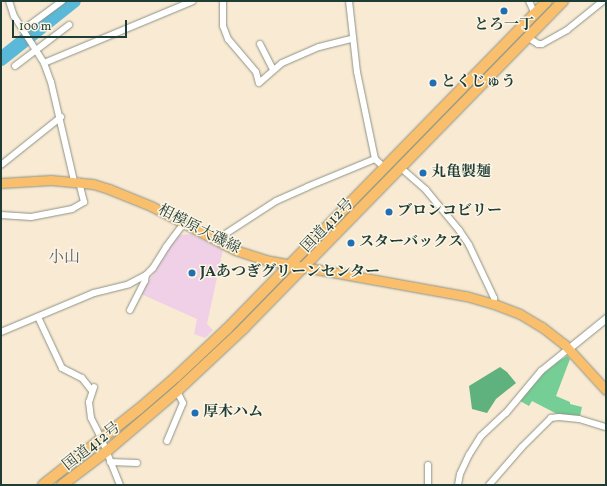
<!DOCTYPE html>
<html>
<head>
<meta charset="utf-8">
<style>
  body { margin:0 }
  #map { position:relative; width:607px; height:486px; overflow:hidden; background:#f9ead4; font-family:Vollkorn,"Noto Serif JP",serif }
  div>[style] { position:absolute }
  .built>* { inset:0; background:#efd0e6 }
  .green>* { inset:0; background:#74ce95 }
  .forest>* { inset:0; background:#5fb17e }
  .river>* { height:14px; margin:-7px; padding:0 7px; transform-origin:7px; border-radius:7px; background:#5ab9d8 }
  .roads { filter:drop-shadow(0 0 1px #8c9484) drop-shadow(0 0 1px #8c9484) }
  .minor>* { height:6px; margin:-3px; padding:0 3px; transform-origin:3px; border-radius:3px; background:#fff }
  .tertiary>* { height:7px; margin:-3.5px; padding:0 3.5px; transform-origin:3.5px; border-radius:3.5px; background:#fff }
  .primary>* { height:9px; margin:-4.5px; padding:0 4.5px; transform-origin:4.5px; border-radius:4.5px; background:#f9bf6c }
  .trunk>* { height:10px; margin:-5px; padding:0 5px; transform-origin:5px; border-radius:5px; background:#f9bf6c }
  .dots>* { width:11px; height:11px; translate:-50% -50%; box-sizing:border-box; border:2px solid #fcf5e5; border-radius:50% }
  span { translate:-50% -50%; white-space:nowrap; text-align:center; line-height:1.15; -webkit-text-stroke:3px #fcf5e5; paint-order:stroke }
  .poi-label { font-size:15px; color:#1f3d34; font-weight:700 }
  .left { translate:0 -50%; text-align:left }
  .street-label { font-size:15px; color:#1f3d34 }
  .neighbourhood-label { font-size:16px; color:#616470 }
  .frame { position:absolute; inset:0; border:2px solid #1f3d34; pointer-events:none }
  .scale { position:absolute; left:12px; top:20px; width:115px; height:18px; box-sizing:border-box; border:2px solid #1f3d34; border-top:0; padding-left:5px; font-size:12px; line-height:14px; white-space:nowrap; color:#1f3d34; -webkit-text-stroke:3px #fcf5e5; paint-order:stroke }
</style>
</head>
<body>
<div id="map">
  <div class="built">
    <div style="clip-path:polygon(191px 234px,223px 250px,207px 324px,213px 330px,205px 338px,194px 334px,197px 319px,141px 294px,175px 239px,180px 235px)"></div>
  </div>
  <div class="green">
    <div style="clip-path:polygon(567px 356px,570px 359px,556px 396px,570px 402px,570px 404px,582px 407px,580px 416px,559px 415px,532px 401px,529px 406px,520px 401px,544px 373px,559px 361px)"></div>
  </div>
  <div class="forest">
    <div style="clip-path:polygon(500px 367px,507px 372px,516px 383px,496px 399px,487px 413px,472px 409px,469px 386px)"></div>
  </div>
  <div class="river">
    <div style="left:1px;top:59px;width:93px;rotate:-38.5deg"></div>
  </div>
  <div class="roads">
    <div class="minor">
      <div style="left:9px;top:1px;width:16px;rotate:72deg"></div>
      <div style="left:14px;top:16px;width:56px;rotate:57.4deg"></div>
      <div style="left:44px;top:63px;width:20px;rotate:70deg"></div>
      <div style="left:51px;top:82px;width:102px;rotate:76.9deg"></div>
      <div style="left:223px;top:1px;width:25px;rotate:90deg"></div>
      <div style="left:223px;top:26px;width:14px;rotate:69deg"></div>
      <div style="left:228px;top:39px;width:43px;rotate:49.7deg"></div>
      <div style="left:256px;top:72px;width:11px;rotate:75deg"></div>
      <div style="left:259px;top:83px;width:30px;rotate:-41deg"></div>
      <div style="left:282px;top:63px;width:40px;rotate:-23.4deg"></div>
      <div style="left:319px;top:47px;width:34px;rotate:-14deg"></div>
      <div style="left:349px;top:1px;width:71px;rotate:83.6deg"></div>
      <div style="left:357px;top:72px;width:89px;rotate:78.3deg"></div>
      <div style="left:529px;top:1px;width:14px;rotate:65deg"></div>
      <div style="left:23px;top:30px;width:49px;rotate:-36.6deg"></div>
      <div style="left:527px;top:37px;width:13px;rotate:32deg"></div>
      <div style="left:538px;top:44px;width:4px"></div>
      <div style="left:542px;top:44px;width:29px;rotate:-29deg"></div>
      <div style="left:567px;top:30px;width:46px;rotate:-38.9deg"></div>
      <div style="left:260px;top:44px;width:28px;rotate:63deg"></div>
      <div style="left:44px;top:63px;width:161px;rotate:-22.6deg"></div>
      <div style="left:15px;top:66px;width:68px;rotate:-37.2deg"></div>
      <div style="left:1px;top:165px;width:77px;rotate:-38.7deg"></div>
      <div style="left:401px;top:168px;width:33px;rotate:41deg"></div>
      <div style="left:426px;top:190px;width:52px;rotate:50.5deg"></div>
      <div style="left:459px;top:230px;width:18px;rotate:56deg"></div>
      <div style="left:469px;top:245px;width:59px;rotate:64.7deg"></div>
      <div style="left:494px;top:298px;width:6px;rotate:90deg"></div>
      <div style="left:1px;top:215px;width:30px;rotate:4deg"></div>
      <div style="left:31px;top:217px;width:42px;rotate:-11deg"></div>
      <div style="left:72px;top:209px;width:14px;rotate:-30deg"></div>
      <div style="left:84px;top:202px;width:21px;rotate:-104deg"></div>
      <div style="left:216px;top:240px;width:72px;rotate:-33deg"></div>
      <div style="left:276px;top:201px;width:34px;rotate:-24deg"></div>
      <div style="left:307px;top:187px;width:74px;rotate:-22.4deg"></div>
      <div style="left:375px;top:159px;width:13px;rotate:42deg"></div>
      <div style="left:130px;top:310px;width:33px;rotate:-63deg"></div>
      <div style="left:145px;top:281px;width:6px;rotate:-81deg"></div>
      <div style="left:146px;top:275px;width:10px;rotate:-45deg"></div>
      <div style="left:153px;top:268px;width:25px;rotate:-58deg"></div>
      <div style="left:166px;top:247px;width:30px;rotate:-53deg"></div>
      <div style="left:38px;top:317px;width:56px;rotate:64.8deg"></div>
      <div style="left:62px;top:368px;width:22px;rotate:27deg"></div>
      <div style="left:82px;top:378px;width:16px;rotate:52deg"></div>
      <div style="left:1px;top:332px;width:101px;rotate:-22.8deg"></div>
      <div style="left:94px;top:293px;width:36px;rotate:-14deg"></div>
      <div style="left:129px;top:284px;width:19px;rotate:-28deg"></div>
      <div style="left:94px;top:387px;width:16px;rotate:108deg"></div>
      <div style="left:89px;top:402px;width:16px;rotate:83deg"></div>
      <div style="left:91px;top:418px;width:25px;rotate:63deg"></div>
      <div style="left:102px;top:440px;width:48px;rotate:68.2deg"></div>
      <div style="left:167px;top:441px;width:41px;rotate:-67.2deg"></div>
      <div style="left:183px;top:403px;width:13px;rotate:-117deg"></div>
      <div style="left:110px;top:462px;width:27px;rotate:2deg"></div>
      <div style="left:428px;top:465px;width:20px;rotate:90deg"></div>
      <div style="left:458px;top:485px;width:11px;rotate:-80deg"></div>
      <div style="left:460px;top:474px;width:21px;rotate:-65deg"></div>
      <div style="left:469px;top:455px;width:22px;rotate:-58deg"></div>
      <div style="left:481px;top:436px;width:34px;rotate:-43deg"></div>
      <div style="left:506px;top:413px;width:55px;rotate:-50.2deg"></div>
      <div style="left:541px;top:371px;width:36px;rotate:-39deg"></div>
      <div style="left:489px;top:485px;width:50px;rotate:-49deg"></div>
      <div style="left:522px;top:447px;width:41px;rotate:-45deg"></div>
      <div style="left:551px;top:418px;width:8px;rotate:-7deg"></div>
      <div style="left:559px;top:417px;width:20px;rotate:6deg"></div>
      <div style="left:579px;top:419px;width:28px;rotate:17deg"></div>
    </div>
    <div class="tertiary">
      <div style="left:569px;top:348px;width:48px;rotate:-39deg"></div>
    </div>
    <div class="primary">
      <div style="left:1px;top:183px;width:50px;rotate:-3.4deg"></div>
      <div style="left:51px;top:180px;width:42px;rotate:5.4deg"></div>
      <div style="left:93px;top:184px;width:17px;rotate:17deg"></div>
      <div style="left:109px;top:189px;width:45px;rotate:22deg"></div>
      <div style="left:151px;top:206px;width:95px;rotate:27.6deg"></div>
      <div style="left:235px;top:250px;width:32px;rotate:18deg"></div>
      <div style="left:265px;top:260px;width:204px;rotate:10.2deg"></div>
      <div style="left:466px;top:296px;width:29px;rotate:16deg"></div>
      <div style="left:494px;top:304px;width:28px;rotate:21deg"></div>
      <div style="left:520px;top:314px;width:26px;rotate:31deg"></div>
      <div style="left:542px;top:327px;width:28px;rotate:38deg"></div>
      <div style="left:564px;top:344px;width:62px;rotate:47.6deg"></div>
    </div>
    <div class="trunk">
      <div style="left:43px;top:485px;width:122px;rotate:-38.4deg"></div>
      <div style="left:139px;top:409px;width:49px;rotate:-40.9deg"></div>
      <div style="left:176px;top:377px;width:70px;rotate:-43.3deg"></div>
      <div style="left:227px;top:329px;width:458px;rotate:-45.7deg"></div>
      <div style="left:62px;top:485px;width:56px;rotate:-37.1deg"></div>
      <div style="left:107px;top:451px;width:92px;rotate:-40.6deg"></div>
      <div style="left:177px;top:391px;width:92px;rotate:-43.2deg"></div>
      <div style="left:244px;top:328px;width:457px;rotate:-45.7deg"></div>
    </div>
  </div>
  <div class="dots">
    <div style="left:504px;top:11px;background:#1f6fb2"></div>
    <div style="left:433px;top:83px;background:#1f6fb2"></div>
    <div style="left:423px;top:173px;background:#1f6fb2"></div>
    <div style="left:389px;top:212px;background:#1f6fb2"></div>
    <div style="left:351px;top:243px;background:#1f6fb2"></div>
    <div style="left:192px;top:273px;background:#1f6fb2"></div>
    <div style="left:195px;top:413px;background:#1f6fb2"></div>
  </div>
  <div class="poi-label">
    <span style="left:504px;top:26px">とろ一丁</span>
    <span class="left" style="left:441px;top:83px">とくじゅう</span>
    <span class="left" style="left:431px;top:173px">丸亀製麺</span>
    <span class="left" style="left:397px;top:212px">ブロンコビリー</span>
    <span class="left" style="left:359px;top:243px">スターバックス</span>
    <span class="left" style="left:200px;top:273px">JAあつぎグリーンセンター</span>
    <span class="left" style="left:203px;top:413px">厚木ハム</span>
  </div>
  <div class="street-label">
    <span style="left:328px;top:226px;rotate:-46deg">国道412号</span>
    <span style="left:199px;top:230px;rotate:27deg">相模原大磯線</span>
    <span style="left:92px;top:447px;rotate:-38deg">国道412号</span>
  </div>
  <div class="neighbourhood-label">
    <span style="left:64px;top:258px">小山</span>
  </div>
  <div class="frame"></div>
  <div class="scale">100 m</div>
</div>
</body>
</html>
